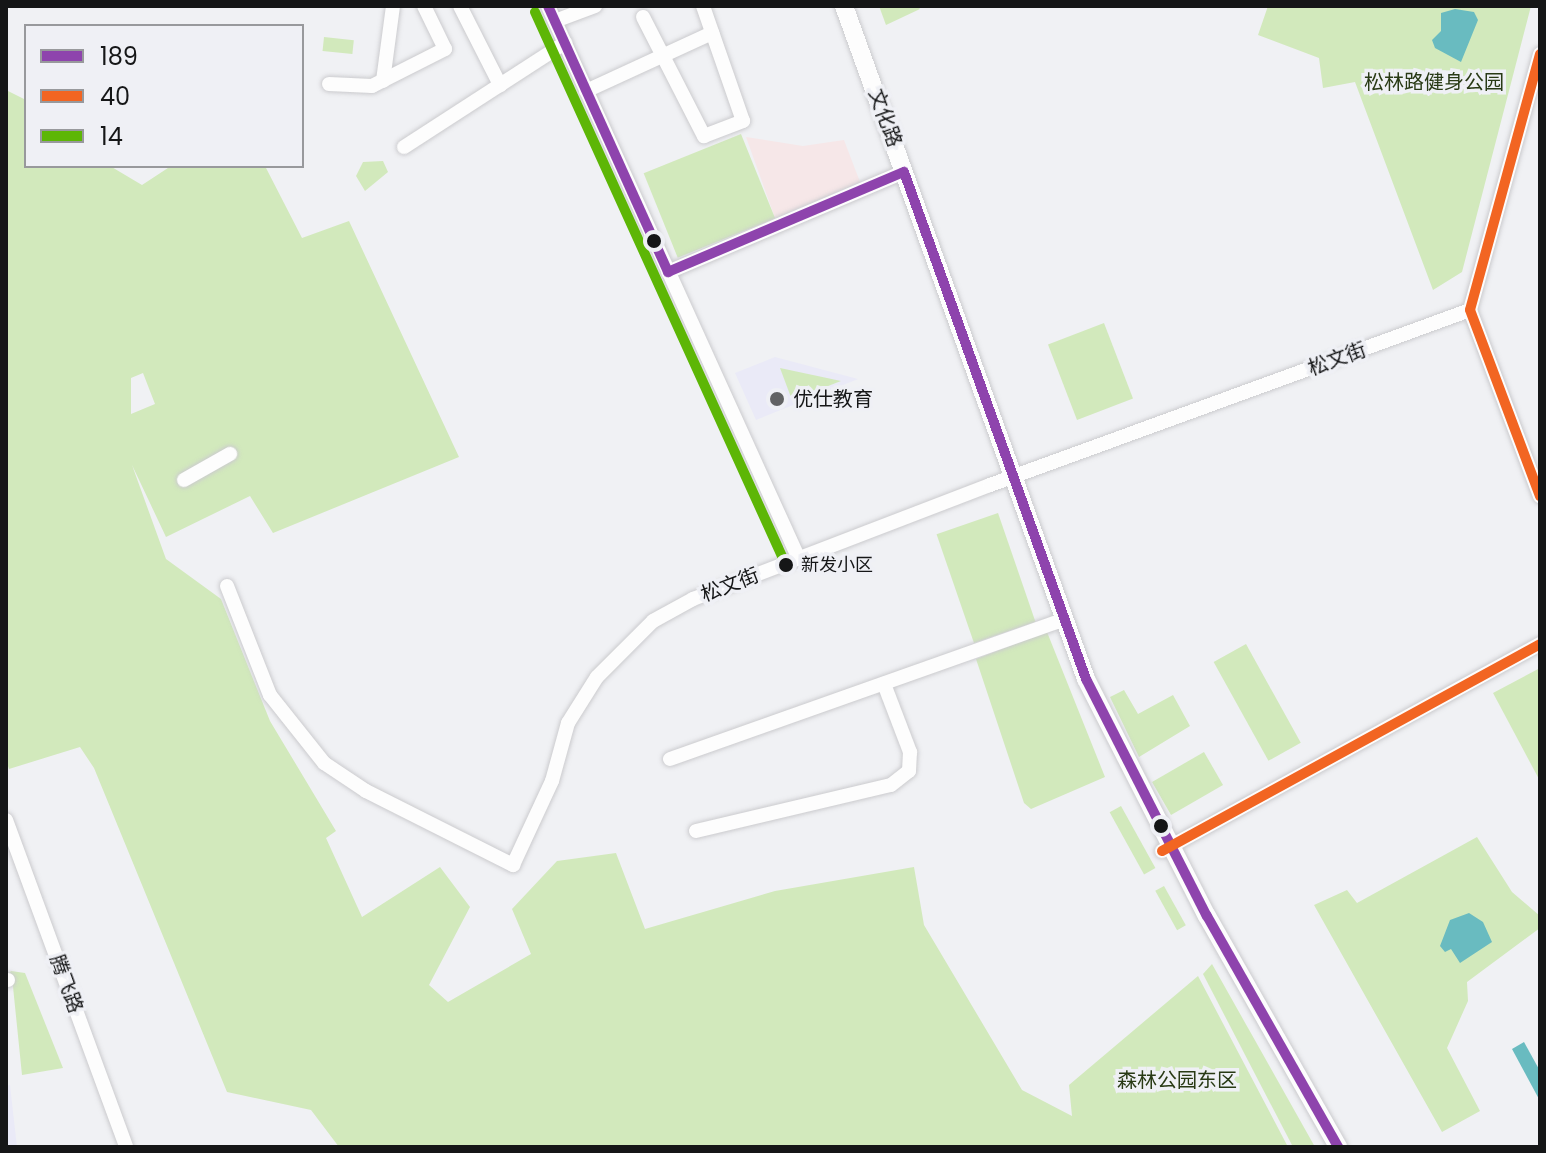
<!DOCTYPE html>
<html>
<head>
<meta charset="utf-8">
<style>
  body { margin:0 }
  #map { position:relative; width:1546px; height:1153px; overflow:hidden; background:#f0f1f4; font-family:Poppins,"Noto Sans SC",sans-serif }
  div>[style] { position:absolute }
  .commercial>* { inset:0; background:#f6e7e8 }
  .education>* { inset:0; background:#eaeaf7 }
  .green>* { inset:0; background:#d2e9bc; transform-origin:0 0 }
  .water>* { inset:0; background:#69bbc0 }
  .roads { filter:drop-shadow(0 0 2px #cbcbce) drop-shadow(0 0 2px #cbcbce) }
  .minor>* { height:14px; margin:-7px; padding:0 7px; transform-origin:7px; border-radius:7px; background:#fdfdfd }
  .major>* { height:18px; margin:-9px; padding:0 9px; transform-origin:9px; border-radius:9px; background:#fdfdfd }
  .bus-1>* { height:10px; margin:-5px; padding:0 5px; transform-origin:5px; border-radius:5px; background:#8e44ad }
  .bus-2>* { height:10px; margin:-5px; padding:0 5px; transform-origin:5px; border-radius:5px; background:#f26522 }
  .bus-3>* { height:10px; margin:-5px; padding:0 5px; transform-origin:5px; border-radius:5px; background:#5db606 }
  .dots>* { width:22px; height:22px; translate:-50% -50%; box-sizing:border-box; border:4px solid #eff0f5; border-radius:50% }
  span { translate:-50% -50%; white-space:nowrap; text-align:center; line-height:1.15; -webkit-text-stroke:7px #eff0f5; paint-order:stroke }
  .bus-label { font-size:18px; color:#151617 }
  .left { translate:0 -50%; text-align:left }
  .park-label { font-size:20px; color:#293a15 }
  .street-label { font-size:20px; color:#151617 }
  .poi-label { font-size:20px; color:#151617 }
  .frame { position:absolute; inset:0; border:8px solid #151617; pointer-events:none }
  .legend { position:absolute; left:24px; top:24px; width:280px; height:144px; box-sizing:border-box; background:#eff0f5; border:2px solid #98999c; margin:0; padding:10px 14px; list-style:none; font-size:24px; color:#151617 }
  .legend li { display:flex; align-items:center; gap:16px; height:40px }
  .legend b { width:40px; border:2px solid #98999c }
</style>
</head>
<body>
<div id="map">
  <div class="commercial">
    <div style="clip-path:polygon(746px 137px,803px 146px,844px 140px,860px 182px,775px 218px)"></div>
  </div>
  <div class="education">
    <div style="clip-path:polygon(775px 357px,858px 379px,756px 420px,735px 373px)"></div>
    <div style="clip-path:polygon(10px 1085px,17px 1147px,6px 1147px,6px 1086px)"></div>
  </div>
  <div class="green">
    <div style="clip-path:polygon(879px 6px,918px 6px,920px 9px,886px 25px)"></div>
    <div style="clip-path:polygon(1268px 6px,1531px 6px,1462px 272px,1433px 290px,1355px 82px,1323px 88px,1319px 58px,1258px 35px)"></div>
    <div style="left:324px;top:37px;width:30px;height:14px;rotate:6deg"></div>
    <div style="clip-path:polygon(evenodd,6px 90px,26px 100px,26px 166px,110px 166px,142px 185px,171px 166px,265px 166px,302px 238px,349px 221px,459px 457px,273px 533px,250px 496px,166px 537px,132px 465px,166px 559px,221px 599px,270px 721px,336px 831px,326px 838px,362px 917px,440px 867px,470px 907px,429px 985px,448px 1002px,531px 954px,512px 909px,557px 861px,616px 853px,645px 929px,775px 891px,914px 867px,924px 925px,1022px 1090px,1072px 1116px,1069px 1085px,1198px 976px,1288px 1147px,339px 1147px,311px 1110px,227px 1092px,94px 768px,80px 747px,9px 769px,6px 760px,6px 90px,143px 373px,155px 404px,131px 414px,131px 378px,143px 373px)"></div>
    <div style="left:741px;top:134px;width:91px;height:105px;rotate:68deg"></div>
    <div style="clip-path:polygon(383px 161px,388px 172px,365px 191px,356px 176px,363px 162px)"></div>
    <div style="left:1104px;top:323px;width:81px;height:60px;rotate:69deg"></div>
    <div style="clip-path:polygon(780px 368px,841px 381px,792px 400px)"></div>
    <div style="left:998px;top:513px;width:115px;height:65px;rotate:71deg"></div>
    <div style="clip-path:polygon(1047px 632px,1105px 777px,1031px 809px,1024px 803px,976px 659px)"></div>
    <div style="left:1246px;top:644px;width:113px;height:37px;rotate:61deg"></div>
    <div style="clip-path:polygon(1540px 668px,1540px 781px,1493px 693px)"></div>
    <div style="clip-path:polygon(1124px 690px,1138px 714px,1173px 695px,1190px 726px,1139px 757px,1110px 697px)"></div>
    <div style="left:1204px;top:752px;width:38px;height:60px;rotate:60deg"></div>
    <div style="left:1121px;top:806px;width:71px;height:13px;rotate:61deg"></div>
    <div style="clip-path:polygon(1477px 837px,1512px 892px,1540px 916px,1540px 928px,1467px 982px,1468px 1001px,1447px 1048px,1480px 1111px,1442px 1132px,1314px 905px,1347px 890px,1357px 903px)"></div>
    <div style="left:1164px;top:886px;width:45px;height:10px;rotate:61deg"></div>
    <div style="clip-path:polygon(1212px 964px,1315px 1147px,1293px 1147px,1203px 974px)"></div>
    <div style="clip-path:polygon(11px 971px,25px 973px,63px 1068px,22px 1075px,12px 977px,6px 977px)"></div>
  </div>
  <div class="water">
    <div style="clip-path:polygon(1455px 9px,1474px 12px,1478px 20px,1461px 62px,1435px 48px,1432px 40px,1441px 31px,1441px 13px)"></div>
    <div style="clip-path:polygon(1469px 913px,1483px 922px,1492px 942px,1460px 963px,1451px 949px,1445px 952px,1440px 946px,1450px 920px)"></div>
    <div style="clip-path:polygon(1524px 1042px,1540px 1071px,1540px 1101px,1512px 1049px)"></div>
  </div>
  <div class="roads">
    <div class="minor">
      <div style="left:460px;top:6px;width:89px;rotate:63.1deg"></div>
      <div style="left:548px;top:6px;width:607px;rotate:65.59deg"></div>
      <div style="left:643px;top:17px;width:134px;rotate:62.9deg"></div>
      <div style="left:704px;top:136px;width:42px;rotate:-21deg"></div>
      <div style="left:743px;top:121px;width:122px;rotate:-109.2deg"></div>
      <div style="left:555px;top:21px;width:43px;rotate:-20.6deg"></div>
      <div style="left:1540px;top:54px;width:265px;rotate:105.3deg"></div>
      <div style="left:1470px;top:310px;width:199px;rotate:69.4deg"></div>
      <div style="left:383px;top:81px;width:76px;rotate:-82.4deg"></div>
      <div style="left:329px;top:84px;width:43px;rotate:2.7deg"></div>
      <div style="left:372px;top:86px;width:82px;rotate:-26.9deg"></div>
      <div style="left:445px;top:49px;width:48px;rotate:-116deg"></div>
      <div style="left:586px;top:91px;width:139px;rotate:-24.7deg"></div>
      <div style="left:404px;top:147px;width:192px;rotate:-32.9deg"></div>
      <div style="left:668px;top:272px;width:256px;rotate:-23deg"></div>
      <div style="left:184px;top:480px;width:53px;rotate:-29.5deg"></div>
      <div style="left:227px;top:586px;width:117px;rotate:68.5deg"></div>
      <div style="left:270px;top:695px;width:87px;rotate:51.5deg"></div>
      <div style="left:324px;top:763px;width:50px;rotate:33.7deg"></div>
      <div style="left:366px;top:791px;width:165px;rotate:26.7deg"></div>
      <div style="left:513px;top:865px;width:93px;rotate:-65.1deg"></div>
      <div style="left:552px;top:781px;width:60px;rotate:-74.6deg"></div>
      <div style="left:568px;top:723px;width:54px;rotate:-57.8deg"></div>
      <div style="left:597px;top:677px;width:79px;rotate:-45deg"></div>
      <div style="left:653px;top:621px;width:46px;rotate:-28.8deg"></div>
      <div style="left:693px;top:599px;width:318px;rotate:-21deg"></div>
      <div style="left:990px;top:485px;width:511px;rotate:-20.03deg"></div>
      <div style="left:670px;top:759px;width:419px;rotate:-19.5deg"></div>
      <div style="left:6px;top:820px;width:348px;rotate:69.8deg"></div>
      <div style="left:696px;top:831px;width:200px;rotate:-13.3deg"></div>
      <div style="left:891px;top:785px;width:23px;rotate:-38deg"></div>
      <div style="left:909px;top:771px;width:19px;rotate:-87deg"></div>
      <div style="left:910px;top:752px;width:73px;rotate:-110.9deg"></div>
      <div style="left:1162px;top:851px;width:431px;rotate:-28.7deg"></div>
      <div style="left:6px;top:980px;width:2px"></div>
    </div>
    <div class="major">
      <div style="left:844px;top:6px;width:715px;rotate:70.22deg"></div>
      <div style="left:1086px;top:679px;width:266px;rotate:63deg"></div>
      <div style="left:1207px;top:916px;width:266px;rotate:60.4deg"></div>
    </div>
  </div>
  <div class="bus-1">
    <div style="left:548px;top:6px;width:292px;rotate:65.7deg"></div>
    <div style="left:668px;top:272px;width:256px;rotate:-23deg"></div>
    <div style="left:904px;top:172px;width:539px;rotate:70.25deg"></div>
    <div style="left:1086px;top:679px;width:266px;rotate:63deg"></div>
    <div style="left:1207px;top:916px;width:266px;rotate:60.4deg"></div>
  </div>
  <div class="bus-2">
    <div style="left:1540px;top:54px;width:265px;rotate:105.3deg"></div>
    <div style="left:1470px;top:310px;width:199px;rotate:69.4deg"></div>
    <div style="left:1162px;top:851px;width:431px;rotate:-28.7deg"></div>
  </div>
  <div class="bus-3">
    <div style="left:535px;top:12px;width:607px;rotate:65.59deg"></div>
  </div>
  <div class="dots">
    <div style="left:654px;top:241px;background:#151617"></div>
    <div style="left:777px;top:399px;background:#626364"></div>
    <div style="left:786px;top:565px;background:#151617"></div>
    <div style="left:1161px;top:826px;background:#151617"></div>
  </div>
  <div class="bus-label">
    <span class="left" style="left:801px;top:565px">新发小区</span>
  </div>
  <div class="park-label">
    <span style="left:1434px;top:82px">松林路健身公园</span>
    <span style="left:1177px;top:1080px">森林公园东区</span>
  </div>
  <div class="street-label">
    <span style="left:885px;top:118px;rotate:70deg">文化路</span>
    <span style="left:1337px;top:359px;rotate:-20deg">松文街</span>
    <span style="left:730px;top:585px;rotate:-21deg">松文街</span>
    <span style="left:66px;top:984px;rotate:70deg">腾飞路</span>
  </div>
  <div class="poi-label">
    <span class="left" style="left:793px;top:399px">优仕教育</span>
  </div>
  <div class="frame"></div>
  <ul class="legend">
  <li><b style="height:10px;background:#8e44ad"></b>189</li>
  <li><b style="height:10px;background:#f26522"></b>40</li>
  <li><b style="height:10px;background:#5db606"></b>14</li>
  </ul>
</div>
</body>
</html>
